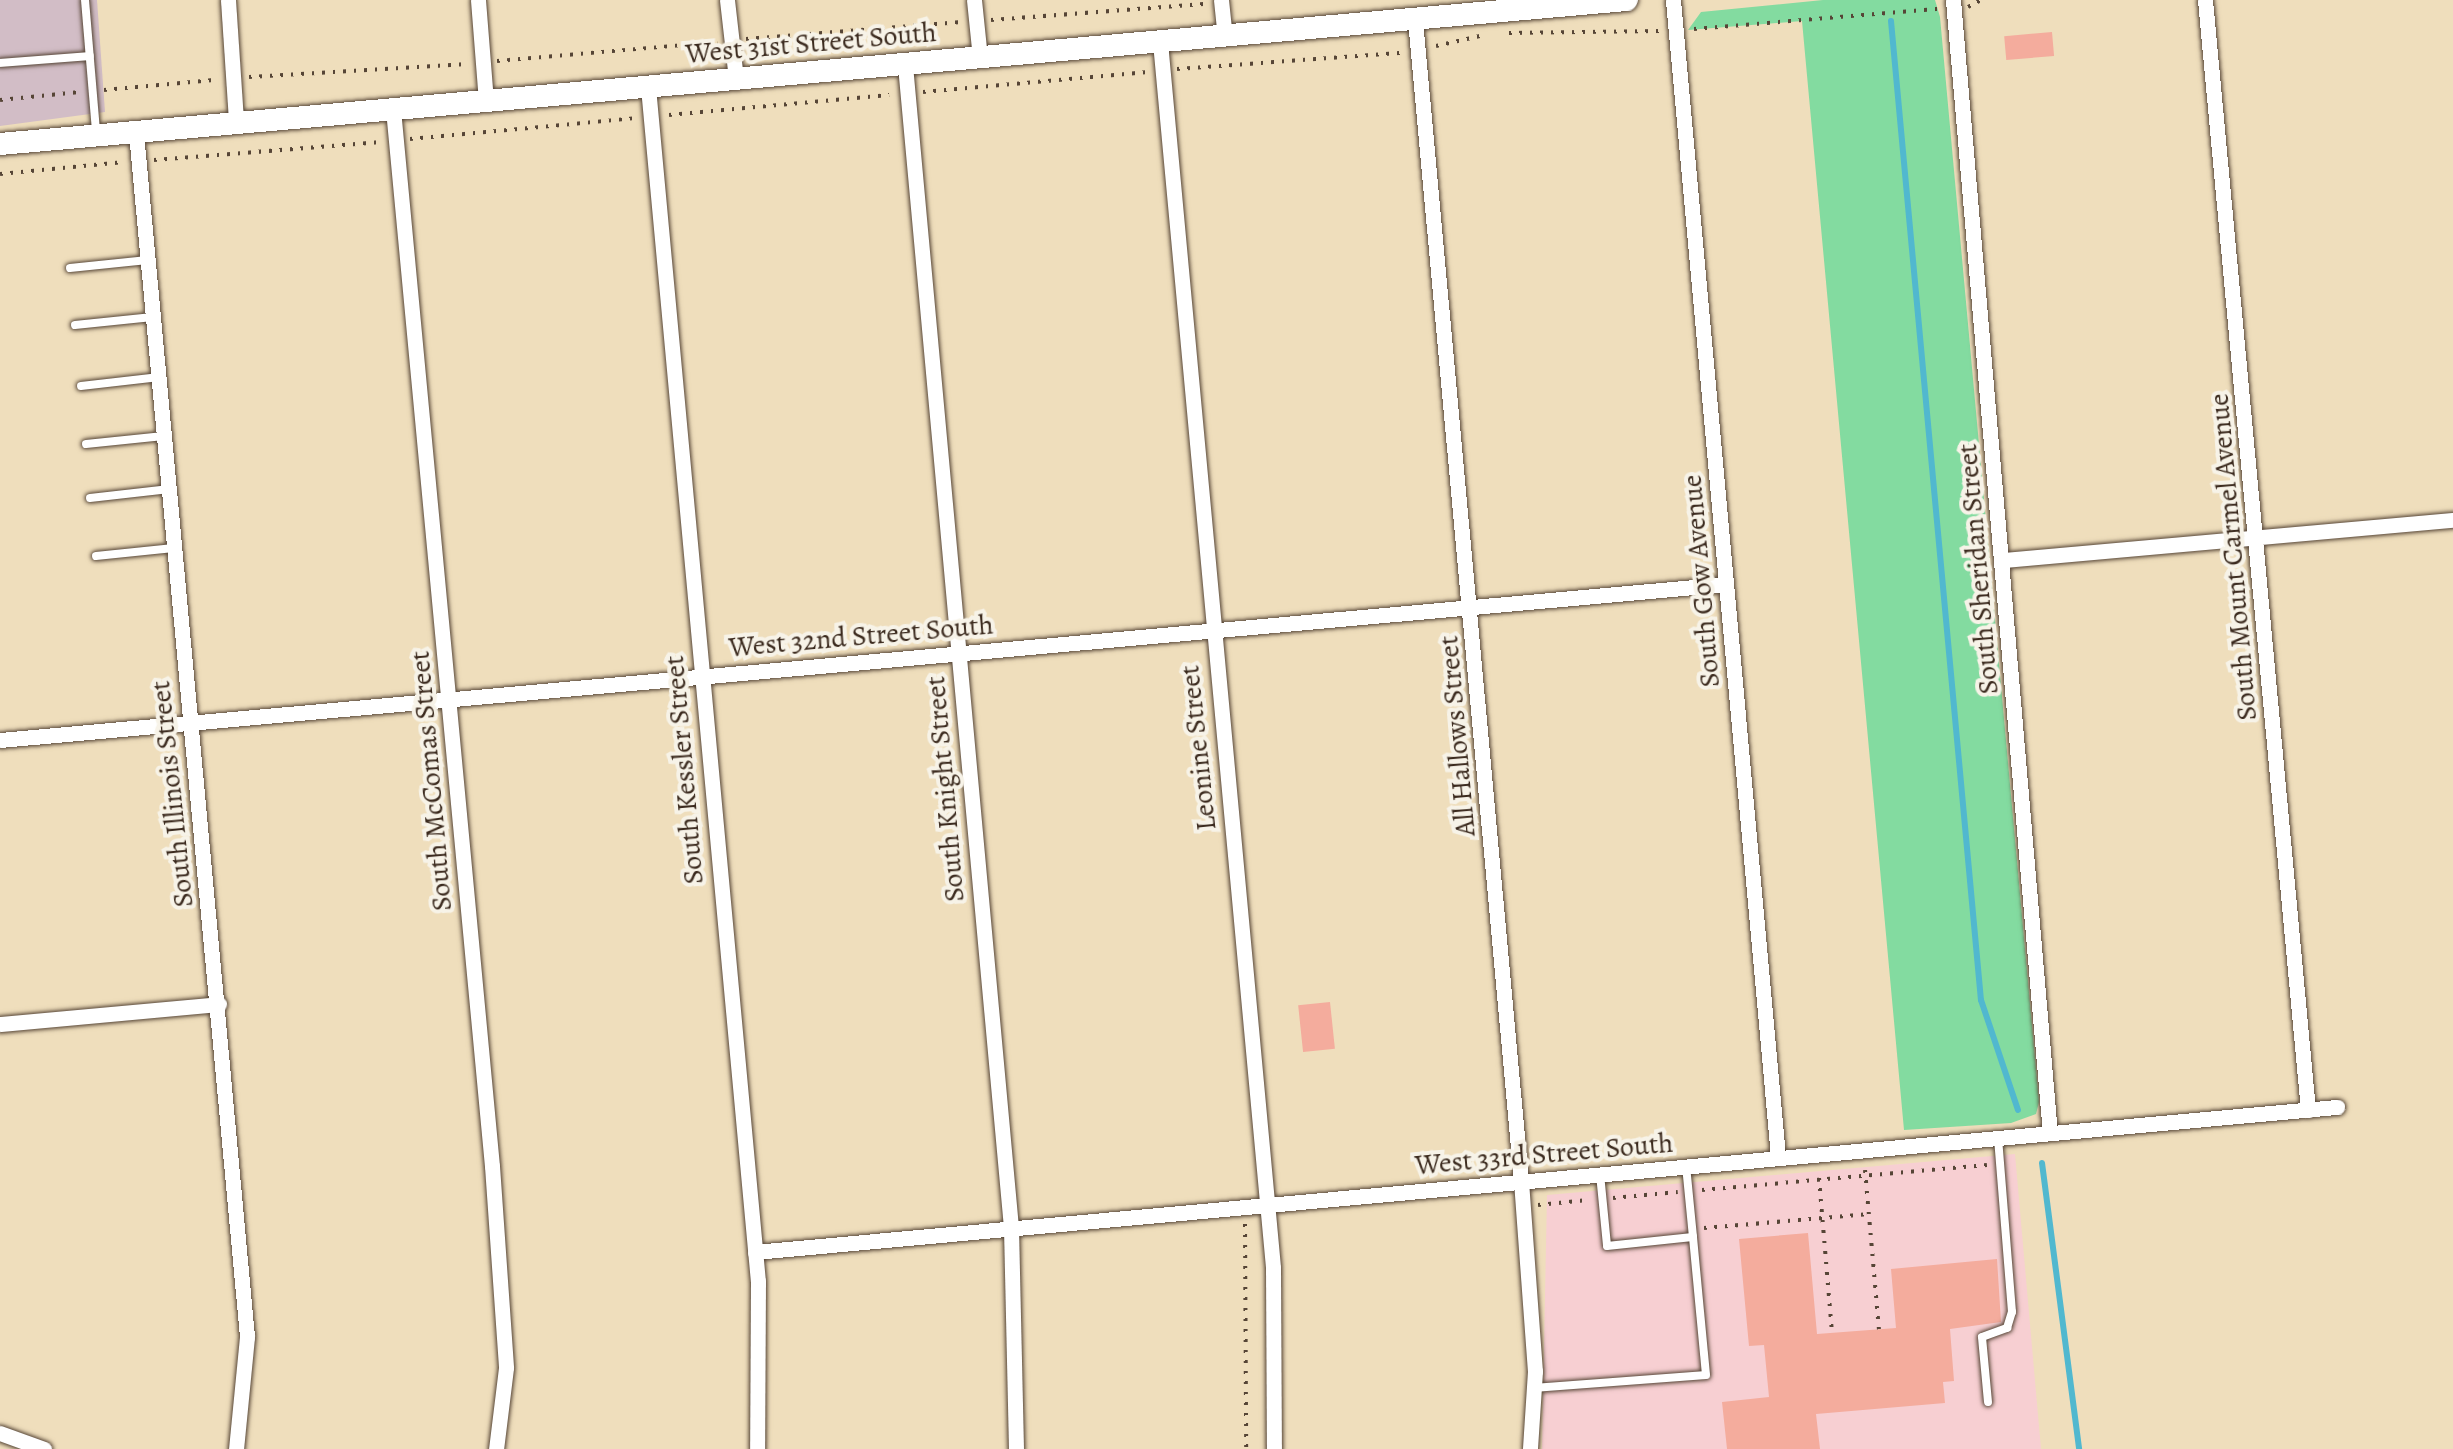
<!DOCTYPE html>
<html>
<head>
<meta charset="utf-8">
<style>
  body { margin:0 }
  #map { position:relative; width:2453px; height:1449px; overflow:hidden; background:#efdebc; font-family:Alegreya,serif }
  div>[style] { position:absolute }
  .built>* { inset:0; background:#f7cfd2 }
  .industrial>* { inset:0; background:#d2bdc6 }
  .green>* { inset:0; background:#83dba0 }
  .stream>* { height:6px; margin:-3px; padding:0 3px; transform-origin:3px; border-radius:3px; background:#51b8cf }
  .building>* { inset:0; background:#f4ac9d; transform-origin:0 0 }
  .path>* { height:4px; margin-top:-2px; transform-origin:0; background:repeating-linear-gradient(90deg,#564536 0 2.5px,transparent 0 10.5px) }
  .roads { filter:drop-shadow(0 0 2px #564536) drop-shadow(0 0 2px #564536) }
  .lane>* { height:8px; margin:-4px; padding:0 4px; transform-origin:4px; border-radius:4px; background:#fff }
  .street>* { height:15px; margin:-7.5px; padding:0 7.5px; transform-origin:7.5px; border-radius:7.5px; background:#fff }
  .secondary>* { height:22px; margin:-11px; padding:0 11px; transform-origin:11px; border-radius:11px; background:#fff }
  span { translate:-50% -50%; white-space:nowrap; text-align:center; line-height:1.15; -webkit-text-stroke:8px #f7f3e8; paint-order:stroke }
  .street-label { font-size:28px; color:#3b2a1e }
</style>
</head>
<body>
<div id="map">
  <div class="built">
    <div style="clip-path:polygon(2015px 1154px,2041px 1449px,1542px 1449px,1547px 1195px)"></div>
  </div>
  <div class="industrial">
    <div style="clip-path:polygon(0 0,97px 0,105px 112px,0 126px)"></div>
  </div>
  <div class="green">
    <div style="clip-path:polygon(1823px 0,1935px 0,1940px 17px,2039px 1102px,2036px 1114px,2011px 1123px,1904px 1130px,1802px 21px,1688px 30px,1701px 12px)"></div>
  </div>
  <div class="stream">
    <div style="left:1891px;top:21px;width:983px;rotate:84.75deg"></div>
    <div style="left:1981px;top:1000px;width:116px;rotate:71.4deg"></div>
    <div style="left:2042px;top:1163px;width:288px;rotate:82.6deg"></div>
  </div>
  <div class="building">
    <div style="left:2052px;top:32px;width:24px;height:48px;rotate:85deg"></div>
    <div style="left:1330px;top:1002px;width:47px;height:32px;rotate:84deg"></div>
    <div style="clip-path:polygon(1808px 1233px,1817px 1334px,1896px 1328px,1891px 1269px,1997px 1259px,2001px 1322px,1950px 1329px,1954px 1381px,1943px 1382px,1945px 1403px,1816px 1414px,1820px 1449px,1727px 1449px,1722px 1402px,1769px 1397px,1764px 1345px,1749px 1346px,1739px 1239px)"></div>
  </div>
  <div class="path">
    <div style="left:1968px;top:7px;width:15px;rotate:-28deg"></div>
    <div style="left:991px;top:20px;width:213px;rotate:-4.3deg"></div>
    <div style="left:1694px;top:29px;width:246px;rotate:-4.7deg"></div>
    <div style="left:1509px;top:33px;width:151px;rotate:-0.8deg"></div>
    <div style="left:746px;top:39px;width:216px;rotate:-4.5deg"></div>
    <div style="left:1436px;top:46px;width:45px;rotate:-12.8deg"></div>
    <div style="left:497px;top:61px;width:221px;rotate:-4.9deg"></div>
    <div style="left:1177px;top:69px;width:226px;rotate:-4.1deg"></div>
    <div style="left:249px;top:77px;width:219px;rotate:-3.4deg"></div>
    <div style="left:104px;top:90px;width:110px;rotate:-5.2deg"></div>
    <div style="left:923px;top:92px;width:226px;rotate:-5.1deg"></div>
    <div style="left:0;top:100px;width:80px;rotate:-5.7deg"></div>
    <div style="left:669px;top:115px;width:221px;rotate:-5.2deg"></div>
    <div style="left:410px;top:139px;width:226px;rotate:-5.3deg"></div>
    <div style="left:154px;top:160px;width:228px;rotate:-4.5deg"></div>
    <div style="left:0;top:174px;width:125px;rotate:-5.5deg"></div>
    <div style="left:1865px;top:1170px;width:160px;rotate:85deg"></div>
    <div style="left:1819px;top:1178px;width:156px;rotate:85.2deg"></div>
    <div style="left:1702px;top:1190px;width:286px;rotate:-5deg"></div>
    <div style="left:1613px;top:1198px;width:65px;rotate:-5.3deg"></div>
    <div style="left:1538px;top:1205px;width:50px;rotate:-5.7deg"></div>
    <div style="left:1245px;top:1224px;width:225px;rotate:89.7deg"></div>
    <div style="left:1704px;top:1228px;width:166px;rotate:-4.8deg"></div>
  </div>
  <div class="roads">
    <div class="lane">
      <div style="left:85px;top:0;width:130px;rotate:85.2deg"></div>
      <div style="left:0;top:63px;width:90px;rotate:-4.4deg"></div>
      <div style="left:70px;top:268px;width:78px;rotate:-5.9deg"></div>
      <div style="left:75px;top:325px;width:78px;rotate:-5.9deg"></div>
      <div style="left:81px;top:386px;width:79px;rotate:-6.6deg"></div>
      <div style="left:86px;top:444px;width:78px;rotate:-5.9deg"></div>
      <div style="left:90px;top:498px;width:80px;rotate:-6.5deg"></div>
      <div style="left:96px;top:556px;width:78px;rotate:-5.9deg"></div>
      <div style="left:1600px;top:1174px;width:72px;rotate:84.4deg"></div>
      <div style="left:1607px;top:1246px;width:86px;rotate:-6deg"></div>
      <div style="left:1693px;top:1237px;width:72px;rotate:-95.6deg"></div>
      <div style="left:1534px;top:1388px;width:172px;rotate:-4.3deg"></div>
      <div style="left:1706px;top:1375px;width:139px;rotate:-95.4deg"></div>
      <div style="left:1988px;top:1402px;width:65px;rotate:-95.3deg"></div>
      <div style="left:1982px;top:1337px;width:27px;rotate:-20deg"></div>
      <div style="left:2007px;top:1328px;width:17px;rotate:-73deg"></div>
      <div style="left:2012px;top:1312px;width:175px;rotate:-94.6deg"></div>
    </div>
    <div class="street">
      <div style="left:228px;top:0;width:122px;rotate:86.2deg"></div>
      <div style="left:478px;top:0;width:101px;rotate:85.5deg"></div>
      <div style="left:727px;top:0;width:80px;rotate:83.5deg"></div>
      <div style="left:974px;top:0;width:58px;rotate:84.1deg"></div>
      <div style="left:1221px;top:0;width:36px;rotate:84deg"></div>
      <div style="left:1673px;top:0;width:1162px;rotate:84.81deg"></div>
      <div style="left:1953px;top:0;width:1137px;rotate:85.11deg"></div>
      <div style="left:2205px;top:0;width:1115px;rotate:84.7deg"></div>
      <div style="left:1415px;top:20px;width:1166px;rotate:84.78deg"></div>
      <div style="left:1521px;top:1181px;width:191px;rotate:85.8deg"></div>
      <div style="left:1535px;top:1371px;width:78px;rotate:93.7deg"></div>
      <div style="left:1160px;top:42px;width:1231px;rotate:84.73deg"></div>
      <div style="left:1273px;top:1268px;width:181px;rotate:89.7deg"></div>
      <div style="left:905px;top:65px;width:1168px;rotate:84.79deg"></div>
      <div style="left:1011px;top:1228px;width:221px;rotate:88.7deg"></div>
      <div style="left:648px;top:87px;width:1199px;rotate:84.74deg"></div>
      <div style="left:758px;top:1281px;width:168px;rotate:90.3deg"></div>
      <div style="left:393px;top:109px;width:1062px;rotate:84.65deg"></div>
      <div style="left:492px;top:1166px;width:202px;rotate:86deg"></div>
      <div style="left:506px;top:1368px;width:82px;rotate:97deg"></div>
      <div style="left:136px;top:133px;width:1209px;rotate:84.73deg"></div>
      <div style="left:247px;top:1337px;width:113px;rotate:95.6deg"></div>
      <div style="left:2003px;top:560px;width:452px;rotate:-5.1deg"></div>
      <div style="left:0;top:740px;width:1733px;rotate:-5.16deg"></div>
      <div style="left:0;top:1024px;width:220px;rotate:-5.2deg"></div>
      <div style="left:755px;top:1252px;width:1589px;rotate:-5.24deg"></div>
      <div style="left:0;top:1433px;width:47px;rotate:20deg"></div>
    </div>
    <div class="secondary">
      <div style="left:0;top:144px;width:1633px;rotate:-5.06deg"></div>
    </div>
  </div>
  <div class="street-label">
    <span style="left:811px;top:43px;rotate:-5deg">West 31st Street South</span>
    <span style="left:2233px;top:557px;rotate:-95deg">South Mount Carmel Avenue</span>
    <span style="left:1978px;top:569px;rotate:-95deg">South Sheridan Street</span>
    <span style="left:1701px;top:581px;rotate:-95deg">South Gow Avenue</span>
    <span style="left:861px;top:636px;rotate:-5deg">West 32nd Street South</span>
    <span style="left:1457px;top:736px;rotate:-95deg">All Hallows Street</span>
    <span style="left:1198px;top:748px;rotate:-96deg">Leonine Street</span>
    <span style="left:684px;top:770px;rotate:-95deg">South Kessler Street</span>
    <span style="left:431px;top:781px;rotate:-95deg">South McComas Street</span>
    <span style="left:945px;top:789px;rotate:-95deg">South Knight Street</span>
    <span style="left:172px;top:794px;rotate:-96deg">South Illinois Street</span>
    <span style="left:1544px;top:1154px;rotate:-5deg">West 33rd Street South</span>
  </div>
</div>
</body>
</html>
